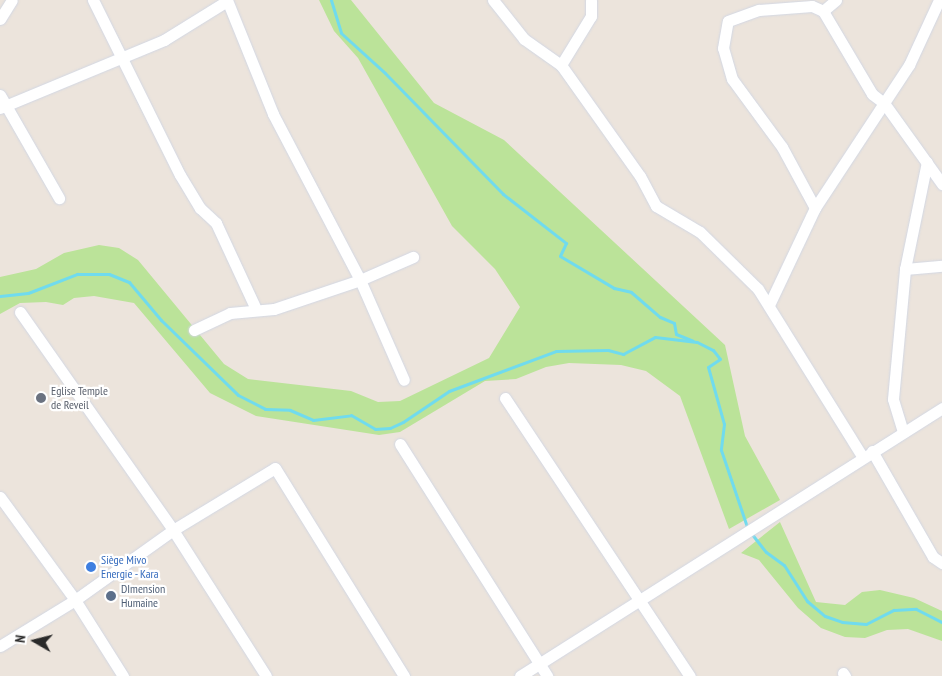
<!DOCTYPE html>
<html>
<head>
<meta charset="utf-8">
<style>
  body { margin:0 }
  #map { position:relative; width:942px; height:676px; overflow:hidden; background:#ece4dc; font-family:"PT Sans Narrow",sans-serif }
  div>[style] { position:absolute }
  .green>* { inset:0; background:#bbe399 }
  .stream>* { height:3px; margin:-1.5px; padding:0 1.5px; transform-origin:1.5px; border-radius:1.5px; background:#70dbee }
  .roads { filter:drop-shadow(0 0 1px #d2d7e3) drop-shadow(0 0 1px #d2d7e3) }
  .street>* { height:11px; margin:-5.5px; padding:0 5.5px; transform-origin:5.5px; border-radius:5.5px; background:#fff }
  .dots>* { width:14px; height:14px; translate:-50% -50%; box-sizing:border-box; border:2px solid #fff; border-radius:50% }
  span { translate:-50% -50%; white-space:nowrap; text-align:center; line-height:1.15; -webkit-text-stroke:4.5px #fff; paint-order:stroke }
  .worship-label { font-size:12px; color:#5b616d }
  .left { translate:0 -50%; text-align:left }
  .shop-label { font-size:12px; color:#366cbe }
  .service-label { font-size:12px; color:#4e5e75 }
  .north { position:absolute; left:10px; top:616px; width:50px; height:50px; -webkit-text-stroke:4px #fff; paint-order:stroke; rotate:278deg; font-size:14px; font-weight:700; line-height:20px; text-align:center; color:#2a2a2a }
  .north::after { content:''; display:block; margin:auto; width:18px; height:22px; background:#2a2a2a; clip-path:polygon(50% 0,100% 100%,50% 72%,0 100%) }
</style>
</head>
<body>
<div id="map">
  <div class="green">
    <div style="clip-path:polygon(319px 0,351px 0,434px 103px,504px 140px,725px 345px,745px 436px,780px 500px,729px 529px,680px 396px,646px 371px,621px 365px,569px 363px,546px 367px,516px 379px,485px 381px,400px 432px,379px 435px,256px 416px,210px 393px,134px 303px,94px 296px,74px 298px,63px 305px,46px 302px,20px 303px,0 314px,0 277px,36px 269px,64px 253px,99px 245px,119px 248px,138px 260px,224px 364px,248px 379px,351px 391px,378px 402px,400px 401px,489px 358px,520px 307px,495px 269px,452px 226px,358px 58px,334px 31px)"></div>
    <div style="clip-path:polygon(780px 522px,816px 602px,845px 605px,862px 592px,880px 590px,914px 598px,942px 611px,942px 641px,908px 629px,887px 630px,865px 638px,845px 637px,821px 628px,798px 608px,759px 560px,741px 553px)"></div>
  </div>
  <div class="stream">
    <div style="left:331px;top:0;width:34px;rotate:73deg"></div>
    <div style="left:341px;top:33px;width:59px;rotate:42.3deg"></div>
    <div style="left:385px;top:73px;width:169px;rotate:45.7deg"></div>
    <div style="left:503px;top:194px;width:80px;rotate:37.9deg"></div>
    <div style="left:566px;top:243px;width:14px;rotate:115deg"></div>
    <div style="left:560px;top:256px;width:63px;rotate:30.7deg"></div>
    <div style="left:614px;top:288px;width:17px;rotate:13deg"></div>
    <div style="left:631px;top:292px;width:38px;rotate:41deg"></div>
    <div style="left:660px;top:317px;width:15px;rotate:23deg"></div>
    <div style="left:674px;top:323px;width:11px;rotate:80deg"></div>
    <div style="left:676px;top:334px;width:18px;rotate:22deg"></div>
    <div style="left:0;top:296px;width:28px;rotate:-6deg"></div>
    <div style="left:28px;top:293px;width:53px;rotate:-21.2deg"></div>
    <div style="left:77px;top:274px;width:32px"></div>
    <div style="left:109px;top:274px;width:22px;rotate:22deg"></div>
    <div style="left:129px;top:282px;width:50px;rotate:49.9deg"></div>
    <div style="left:161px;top:320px;width:107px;rotate:44.2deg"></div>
    <div style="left:238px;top:395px;width:30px;rotate:27deg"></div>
    <div style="left:265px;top:409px;width:25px;rotate:2deg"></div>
    <div style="left:290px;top:410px;width:25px;rotate:23deg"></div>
    <div style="left:313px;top:420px;width:38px;rotate:-7deg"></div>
    <div style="left:351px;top:415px;width:28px;rotate:30deg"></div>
    <div style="left:375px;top:429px;width:15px;rotate:-4deg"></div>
    <div style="left:390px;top:428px;width:14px;rotate:-25deg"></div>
    <div style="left:403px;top:422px;width:55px;rotate:-34deg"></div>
    <div style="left:449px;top:391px;width:114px;rotate:-20.5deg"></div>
    <div style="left:556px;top:351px;width:52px;rotate:-1.1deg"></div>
    <div style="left:608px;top:350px;width:16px;rotate:15deg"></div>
    <div style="left:623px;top:354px;width:36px;rotate:-28deg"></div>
    <div style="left:655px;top:337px;width:42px;rotate:6.8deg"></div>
    <div style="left:697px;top:342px;width:18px;rotate:27deg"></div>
    <div style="left:713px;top:350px;width:11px;rotate:52deg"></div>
    <div style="left:720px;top:359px;width:14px;rotate:146deg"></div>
    <div style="left:708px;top:367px;width:59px;rotate:74.3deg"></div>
    <div style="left:724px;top:424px;width:26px;rotate:97deg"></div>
    <div style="left:721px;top:450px;width:81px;rotate:71.3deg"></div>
    <div style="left:751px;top:533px;width:24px;rotate:52deg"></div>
    <div style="left:766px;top:552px;width:22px;rotate:36deg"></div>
    <div style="left:784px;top:565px;width:43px;rotate:57.4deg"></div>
    <div style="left:807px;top:601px;width:23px;rotate:40deg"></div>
    <div style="left:825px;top:616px;width:18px;rotate:19deg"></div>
    <div style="left:842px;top:622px;width:24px;rotate:5deg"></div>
    <div style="left:866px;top:624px;width:31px;rotate:-27deg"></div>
    <div style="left:894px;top:610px;width:22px;rotate:-3deg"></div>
    <div style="left:916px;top:609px;width:29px;rotate:27deg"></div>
  </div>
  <div class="roads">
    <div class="street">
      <div style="left:93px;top:0;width:195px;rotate:63.6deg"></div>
      <div style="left:180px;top:175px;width:39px;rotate:59deg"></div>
      <div style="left:200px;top:208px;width:22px;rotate:43deg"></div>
      <div style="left:216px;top:223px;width:95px;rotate:65.1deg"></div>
      <div style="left:227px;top:0;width:123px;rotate:68deg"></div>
      <div style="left:273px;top:114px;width:187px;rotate:62.3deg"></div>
      <div style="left:360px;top:280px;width:109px;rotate:66.3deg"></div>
      <div style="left:493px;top:0;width:50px;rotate:51.5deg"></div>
      <div style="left:524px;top:39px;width:45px;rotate:35.1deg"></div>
      <div style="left:561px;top:65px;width:136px;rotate:54.6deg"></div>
      <div style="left:640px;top:176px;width:34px;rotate:62deg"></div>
      <div style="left:656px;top:206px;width:51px;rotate:30.6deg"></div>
      <div style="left:700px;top:232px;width:81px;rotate:44.5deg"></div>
      <div style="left:758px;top:289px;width:197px;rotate:58.1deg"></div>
      <div style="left:823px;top:11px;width:17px;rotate:-40deg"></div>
      <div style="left:0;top:19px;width:22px;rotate:-58deg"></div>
      <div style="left:561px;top:65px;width:57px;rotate:-58.5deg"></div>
      <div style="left:591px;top:16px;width:16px;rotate:-90deg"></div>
      <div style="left:0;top:95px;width:119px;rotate:60.2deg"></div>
      <div style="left:0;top:108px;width:178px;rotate:-22.5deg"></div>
      <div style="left:164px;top:40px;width:74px;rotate:-31.8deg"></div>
      <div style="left:815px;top:208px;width:69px;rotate:-118.4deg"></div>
      <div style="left:782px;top:147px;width:84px;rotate:-126.3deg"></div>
      <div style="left:732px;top:79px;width:32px;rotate:-106deg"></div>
      <div style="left:723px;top:48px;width:27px;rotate:-80deg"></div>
      <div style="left:728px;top:21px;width:33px;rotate:-20deg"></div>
      <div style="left:759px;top:10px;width:53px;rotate:-4.3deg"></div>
      <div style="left:812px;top:6px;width:12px;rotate:24deg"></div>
      <div style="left:823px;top:11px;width:96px;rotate:59.4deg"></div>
      <div style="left:872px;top:94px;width:15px;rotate:37deg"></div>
      <div style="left:884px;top:103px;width:100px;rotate:54.4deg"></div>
      <div style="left:905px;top:269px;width:37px;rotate:-5deg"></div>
      <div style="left:770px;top:303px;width:105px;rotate:-64.7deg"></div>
      <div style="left:815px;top:208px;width:171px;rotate:-56.7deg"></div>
      <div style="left:909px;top:65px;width:72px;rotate:-65.2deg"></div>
      <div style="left:20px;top:312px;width:266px;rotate:54.9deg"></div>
      <div style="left:173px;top:530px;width:173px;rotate:57.5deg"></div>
      <div style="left:194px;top:330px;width:40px;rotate:-25deg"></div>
      <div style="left:230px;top:313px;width:44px;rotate:-5.2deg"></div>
      <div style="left:274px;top:309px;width:91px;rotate:-18.6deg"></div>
      <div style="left:360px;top:280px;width:58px;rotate:-23.5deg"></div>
      <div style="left:505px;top:398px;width:334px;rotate:56.4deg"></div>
      <div style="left:903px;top:432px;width:34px;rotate:-107deg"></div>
      <div style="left:893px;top:399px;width:131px;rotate:-84.7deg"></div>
      <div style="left:905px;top:269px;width:109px;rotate:-78.4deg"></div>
      <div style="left:400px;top:444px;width:275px;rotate:57.6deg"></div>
      <div style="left:872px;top:451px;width:122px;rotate:60.1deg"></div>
      <div style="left:933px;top:557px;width:11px;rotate:34deg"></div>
      <div style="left:0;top:497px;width:127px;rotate:53.9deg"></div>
      <div style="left:75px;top:600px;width:90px;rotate:57.7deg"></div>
      <div style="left:0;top:646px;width:88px;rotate:-31.5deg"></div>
      <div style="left:75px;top:600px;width:120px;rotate:-35.5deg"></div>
      <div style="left:173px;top:530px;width:119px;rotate:-31.3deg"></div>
      <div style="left:275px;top:468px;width:245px;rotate:58.2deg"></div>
      <div style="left:843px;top:673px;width:4px;rotate:56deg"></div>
      <div style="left:520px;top:676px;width:500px;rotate:-32.4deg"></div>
    </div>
  </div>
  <div class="dots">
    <div style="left:41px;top:398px;background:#6b7280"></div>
    <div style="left:91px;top:567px;background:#3f7fe0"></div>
    <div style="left:111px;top:596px;background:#5c6f8a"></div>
  </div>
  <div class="worship-label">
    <span class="left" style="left:51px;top:398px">Eglise Temple<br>de Reveil</span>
  </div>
  <div class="shop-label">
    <span class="left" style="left:101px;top:567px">Siège Mivo<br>Energie - Kara</span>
  </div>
  <div class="service-label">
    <span class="left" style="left:121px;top:596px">DImension<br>Humaine</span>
  </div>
  <div class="north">N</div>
</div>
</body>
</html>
